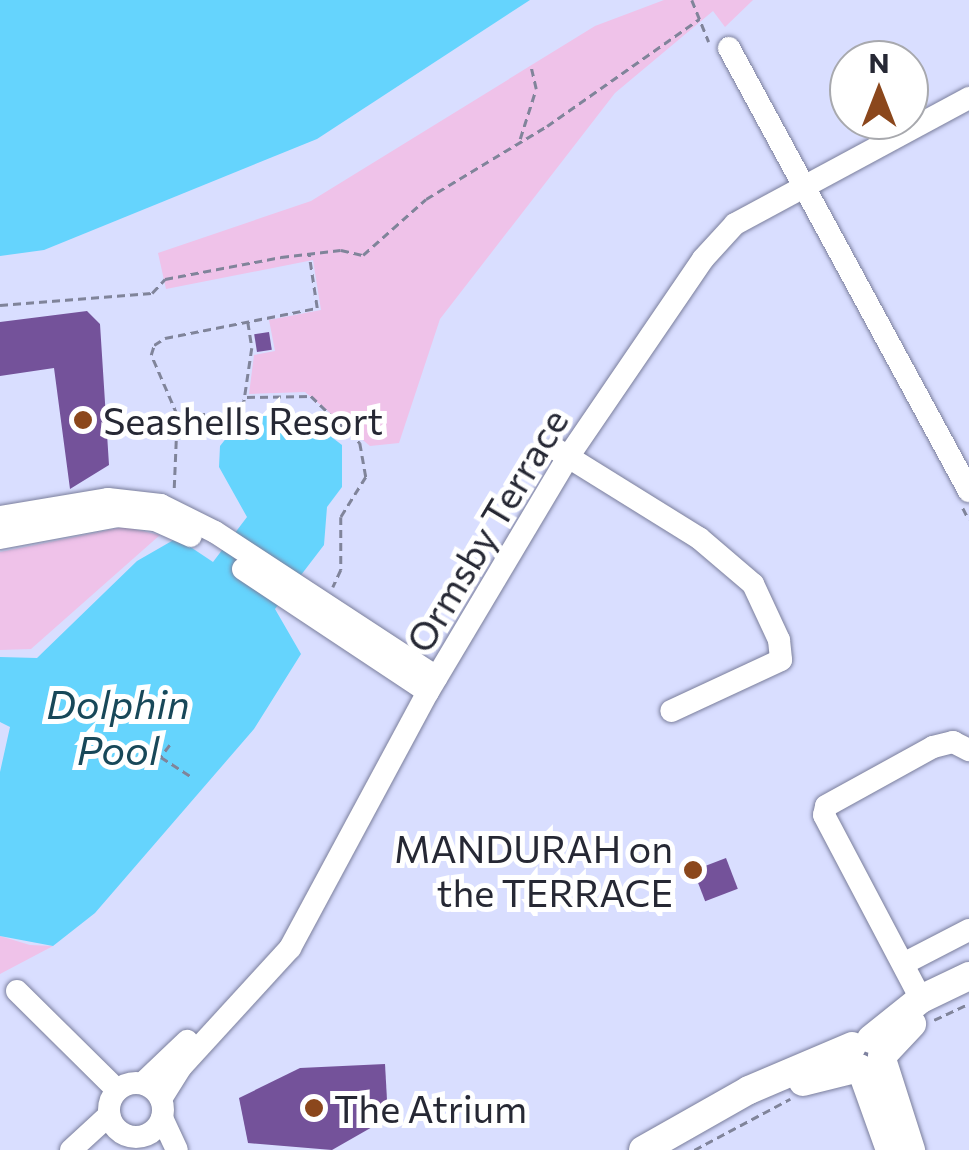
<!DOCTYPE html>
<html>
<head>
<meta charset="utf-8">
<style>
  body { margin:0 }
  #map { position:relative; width:969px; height:1150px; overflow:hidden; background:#d9deff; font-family:Commissioner,sans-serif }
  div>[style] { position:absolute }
  .green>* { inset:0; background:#efc2e9 }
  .water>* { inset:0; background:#65d4fd }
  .building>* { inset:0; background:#74529a; transform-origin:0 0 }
  .path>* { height:2.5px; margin-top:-1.25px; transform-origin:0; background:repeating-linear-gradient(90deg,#80849a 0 8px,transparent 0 13px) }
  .roads { filter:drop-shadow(0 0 2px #7a7e9c) drop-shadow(0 0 2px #7a7e9c) }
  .minor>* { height:22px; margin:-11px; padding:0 11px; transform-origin:11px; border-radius:11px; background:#fff }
  .minor>.ring { margin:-11px; padding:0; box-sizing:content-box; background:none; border:22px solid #fff; border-radius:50% }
  .major>* { height:28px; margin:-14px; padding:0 14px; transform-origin:14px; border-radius:14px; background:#fff }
  .dots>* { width:28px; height:28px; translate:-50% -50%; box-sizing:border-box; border:5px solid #fff; border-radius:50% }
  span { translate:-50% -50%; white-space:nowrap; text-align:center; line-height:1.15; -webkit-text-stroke:10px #fff; paint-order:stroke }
  .poi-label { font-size:38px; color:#262834 }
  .left { translate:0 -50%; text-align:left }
  .right { translate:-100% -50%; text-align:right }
  .street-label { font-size:38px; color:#262834 }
  .water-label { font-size:40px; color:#184859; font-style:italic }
  .north { position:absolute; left:829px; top:40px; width:100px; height:100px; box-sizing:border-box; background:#fff; border:2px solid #a8a9ae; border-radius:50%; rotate:0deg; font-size:28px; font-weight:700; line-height:40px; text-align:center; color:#262834 }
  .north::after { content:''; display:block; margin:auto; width:35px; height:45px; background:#8b471c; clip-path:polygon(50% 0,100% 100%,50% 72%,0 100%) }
</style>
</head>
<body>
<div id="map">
  <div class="green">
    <div style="clip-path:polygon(664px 0,753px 0,725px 27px,713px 11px,615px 93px,440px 319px,399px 443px,370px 446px,305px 392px,249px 394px,254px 355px,275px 351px,269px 320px,321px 310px,313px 260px,166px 289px,158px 253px,311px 201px,595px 26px)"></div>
    <div style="clip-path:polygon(124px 527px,160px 535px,31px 649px,0 650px,0 552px)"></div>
    <div style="clip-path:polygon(0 936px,30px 945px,53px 946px,0 974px)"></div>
  </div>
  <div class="water">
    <div style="clip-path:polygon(0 0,530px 0,317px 139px,44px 250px,0 256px)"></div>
    <div style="clip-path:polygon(276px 413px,313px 423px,342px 445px,342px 487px,327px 507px,324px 545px,275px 609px,301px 654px,254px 729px,95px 913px,53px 946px,0 936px,0 772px,10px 727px,0 722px,0 657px,37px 658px,137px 561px,177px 538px,213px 562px,247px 517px,219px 467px,220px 446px,239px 422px)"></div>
  </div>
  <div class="building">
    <div style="clip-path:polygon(87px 311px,100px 324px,109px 465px,70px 489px,54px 368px,0 376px,0 322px)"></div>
    <div style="left:269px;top:332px;width:18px;height:15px;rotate:81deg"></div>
    <div style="left:726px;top:858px;width:33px;height:35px;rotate:69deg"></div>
    <div style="clip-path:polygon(385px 1064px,388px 1118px,332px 1150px,248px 1143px,239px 1098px,300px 1068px)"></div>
  </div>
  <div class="path">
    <div style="left:692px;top:0;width:45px;rotate:68deg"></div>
    <div style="left:520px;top:139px;width:52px;rotate:-72.3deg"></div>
    <div style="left:536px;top:89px;width:23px;rotate:-103deg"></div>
    <div style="left:0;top:305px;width:152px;rotate:-4.5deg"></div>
    <div style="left:152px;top:293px;width:19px;rotate:-47deg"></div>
    <div style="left:165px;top:279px;width:118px;rotate:-10.7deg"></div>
    <div style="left:281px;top:257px;width:60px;rotate:-6.7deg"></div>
    <div style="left:341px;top:250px;width:23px;rotate:13deg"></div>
    <div style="left:363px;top:255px;width:84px;rotate:-41.6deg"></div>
    <div style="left:426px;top:199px;width:141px;rotate:-31.1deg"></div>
    <div style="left:547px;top:126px;width:186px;rotate:-35.1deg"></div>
    <div style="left:248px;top:322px;width:26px;rotate:81deg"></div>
    <div style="left:252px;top:348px;width:55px;rotate:98.4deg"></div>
    <div style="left:244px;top:402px;width:18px;rotate:137deg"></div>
    <div style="left:231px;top:414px;width:54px;rotate:178.9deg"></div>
    <div style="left:177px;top:415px;width:65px;rotate:-113.4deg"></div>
    <div style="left:151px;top:355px;width:10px;rotate:-73deg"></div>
    <div style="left:154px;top:345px;width:13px;rotate:-32deg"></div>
    <div style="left:165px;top:338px;width:155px;rotate:-11.2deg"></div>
    <div style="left:317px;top:308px;width:54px;rotate:-98.6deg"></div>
    <div style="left:247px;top:397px;width:64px;rotate:-0.9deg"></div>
    <div style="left:311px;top:396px;width:68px;rotate:43.8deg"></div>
    <div style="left:360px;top:443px;width:35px;rotate:80deg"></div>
    <div style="left:366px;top:477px;width:47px;rotate:122deg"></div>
    <div style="left:341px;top:517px;width:53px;rotate:90deg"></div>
    <div style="left:341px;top:570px;width:19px;rotate:115deg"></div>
    <div style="left:174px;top:488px;width:73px;rotate:-87.6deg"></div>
    <div style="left:963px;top:508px;width:13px;rotate:63deg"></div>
    <div style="left:170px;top:745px;width:15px;rotate:127deg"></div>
    <div style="left:161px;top:757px;width:35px;rotate:33deg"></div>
    <div style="left:934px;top:1020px;width:38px;rotate:-25deg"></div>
    <div style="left:694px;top:1150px;width:109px;rotate:-28deg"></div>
  </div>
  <div class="roads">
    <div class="minor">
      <div style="left:729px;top:48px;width:504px;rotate:61.55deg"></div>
      <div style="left:557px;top:450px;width:167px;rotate:31.8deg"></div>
      <div style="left:699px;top:538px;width:71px;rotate:40.4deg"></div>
      <div style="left:753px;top:584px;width:62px;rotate:65.1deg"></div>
      <div style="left:779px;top:640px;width:20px;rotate:84deg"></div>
      <div style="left:781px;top:660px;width:121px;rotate:155.1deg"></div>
      <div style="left:0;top:517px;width:109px;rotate:-9.5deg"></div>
      <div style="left:108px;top:499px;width:53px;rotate:6.5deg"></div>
      <div style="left:161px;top:505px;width:60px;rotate:26.6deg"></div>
      <div style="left:215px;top:532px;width:265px;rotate:33.2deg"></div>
      <div style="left:0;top:538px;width:119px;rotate:-10.6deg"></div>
      <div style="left:117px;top:516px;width:38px;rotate:6deg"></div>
      <div style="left:155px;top:520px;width:39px;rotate:24deg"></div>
      <div style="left:243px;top:569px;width:222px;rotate:33.6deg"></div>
      <div style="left:903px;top:964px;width:74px;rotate:-27.3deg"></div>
      <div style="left:17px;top:991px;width:141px;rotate:44.7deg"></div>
      <div style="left:921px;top:999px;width:208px;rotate:-117.8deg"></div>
      <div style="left:824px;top:815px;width:9px;rotate:-77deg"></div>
      <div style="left:826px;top:806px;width:122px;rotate:-28.9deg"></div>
      <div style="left:933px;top:747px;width:21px;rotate:-14deg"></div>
      <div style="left:953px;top:742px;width:18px;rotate:27deg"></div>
      <div class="ring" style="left:109px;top:1083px;width:32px;height:32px"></div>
      <div style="left:143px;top:1083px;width:61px;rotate:-43.7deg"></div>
      <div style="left:161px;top:1099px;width:39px;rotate:-58deg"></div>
      <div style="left:182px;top:1066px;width:160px;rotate:-47.5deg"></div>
      <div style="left:290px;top:948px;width:291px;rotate:-61.7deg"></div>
      <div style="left:428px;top:692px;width:274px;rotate:-59.2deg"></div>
      <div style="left:568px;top:457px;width:240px;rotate:-55.7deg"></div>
      <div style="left:703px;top:259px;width:47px;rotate:-47.6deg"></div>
      <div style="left:735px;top:224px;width:266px;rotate:-28.3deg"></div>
      <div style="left:162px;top:1118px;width:35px;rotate:65deg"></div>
      <div style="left:71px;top:1150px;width:52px;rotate:-42.6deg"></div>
    </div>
    <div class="major">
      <div style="left:871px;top:1039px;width:64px;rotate:-38.7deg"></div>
      <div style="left:921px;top:999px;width:53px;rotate:-25.6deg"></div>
      <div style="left:882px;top:1056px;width:44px;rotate:-46.8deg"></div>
      <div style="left:882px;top:1059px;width:96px;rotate:72.3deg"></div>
      <div style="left:861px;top:1069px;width:86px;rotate:70.3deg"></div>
      <div style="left:803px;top:1082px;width:58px;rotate:-14deg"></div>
      <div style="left:643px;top:1150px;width:122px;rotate:-29.5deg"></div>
      <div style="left:749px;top:1090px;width:112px;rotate:-23.1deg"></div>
    </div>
  </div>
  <div class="dots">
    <div style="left:83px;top:420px;background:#8b471c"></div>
    <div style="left:693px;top:870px;background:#8b471c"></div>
    <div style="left:314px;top:1108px;background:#8b471c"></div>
  </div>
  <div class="poi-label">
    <span class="left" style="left:103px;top:420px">Seashells Resort</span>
    <span class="right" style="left:673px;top:870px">MANDURAH on<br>the TERRACE</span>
    <span class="left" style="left:334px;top:1108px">The Atrium</span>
  </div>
  <div class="street-label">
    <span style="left:486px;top:530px;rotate:-59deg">Ormsby Terrace</span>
  </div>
  <div class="water-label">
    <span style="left:118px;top:726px">Dolphin<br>Pool</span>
  </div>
  <div class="north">N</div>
</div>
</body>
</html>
